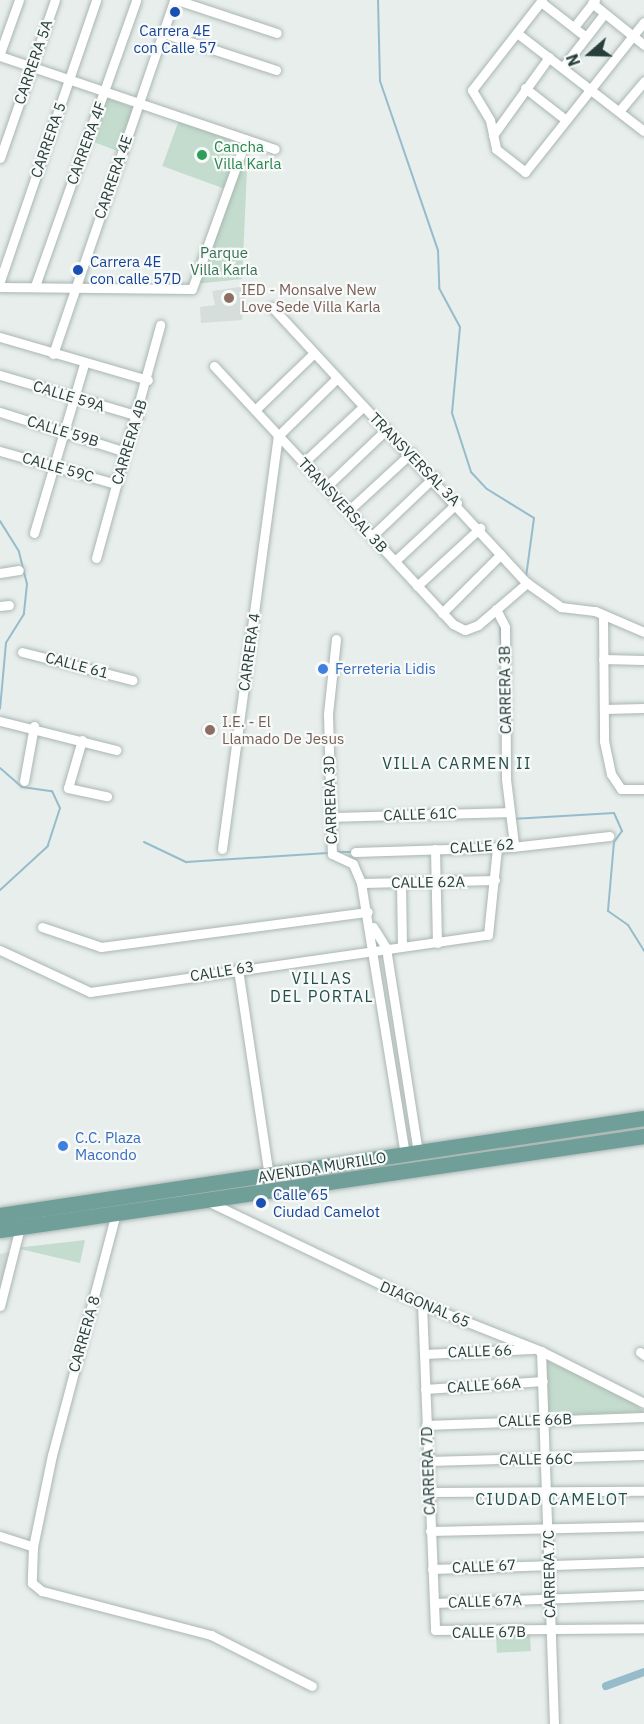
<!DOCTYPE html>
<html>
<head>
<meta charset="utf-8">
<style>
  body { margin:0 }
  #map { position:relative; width:644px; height:1724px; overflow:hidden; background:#e7eeec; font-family:"IBM Plex Sans",sans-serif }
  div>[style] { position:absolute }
  .built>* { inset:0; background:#d5dedb }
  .round { border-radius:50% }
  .green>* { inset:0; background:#c3dccd; transform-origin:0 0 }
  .stream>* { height:2px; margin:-1px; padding:0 1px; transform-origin:1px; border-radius:1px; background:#96bccc }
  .canal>* { height:8px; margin:-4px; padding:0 4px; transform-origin:4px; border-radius:4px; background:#96bccc }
  .roads { filter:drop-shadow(0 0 2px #aab6b3) drop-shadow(0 0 2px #aab6b3) }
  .minor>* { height:9px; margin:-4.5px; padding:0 4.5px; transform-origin:4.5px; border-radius:4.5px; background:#fff }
  .primary>* { height:15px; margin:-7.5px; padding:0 7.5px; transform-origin:7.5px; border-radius:7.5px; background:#709e98 }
  .dots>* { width:16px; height:16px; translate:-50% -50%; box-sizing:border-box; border:3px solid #f7faf9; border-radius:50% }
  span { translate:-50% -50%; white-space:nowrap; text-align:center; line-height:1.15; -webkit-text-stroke:4.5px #f7faf9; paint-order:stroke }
  .transit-label { font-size:15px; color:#164399 }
  .left { translate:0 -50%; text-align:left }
  .street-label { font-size:15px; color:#273e3b }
  .leisure-label { font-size:15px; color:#27864d }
  .park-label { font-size:15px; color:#367154 }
  .education-label { font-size:15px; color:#785e54 }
  .shop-label { font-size:15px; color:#366cbe }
  .neighbourhood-label { font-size:16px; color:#254f4a; letter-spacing:1.5px }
  .north { position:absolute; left:560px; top:24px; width:60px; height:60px; -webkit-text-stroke:4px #f7faf9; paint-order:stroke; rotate:250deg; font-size:16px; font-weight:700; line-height:24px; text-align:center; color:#273e3b }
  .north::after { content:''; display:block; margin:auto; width:21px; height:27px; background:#273e3b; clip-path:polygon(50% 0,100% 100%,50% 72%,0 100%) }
</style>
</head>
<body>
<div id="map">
  <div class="built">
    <div style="clip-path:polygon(246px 286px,242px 320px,201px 323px,200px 307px,215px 305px,212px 291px)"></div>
    <div class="round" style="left:201px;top:721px;width:18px;height:18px"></div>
    <div style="clip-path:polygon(10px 1252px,0 1288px,0 1254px)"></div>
  </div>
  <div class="green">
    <div style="left:105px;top:97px;width:31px;height:46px;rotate:21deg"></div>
    <div style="left:179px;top:120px;width:67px;height:49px;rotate:20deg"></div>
    <div style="clip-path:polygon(248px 148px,242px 279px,195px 284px,245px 150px)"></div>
    <div style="clip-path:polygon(85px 1240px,80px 1263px,16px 1248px)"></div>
    <div style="clip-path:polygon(545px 1360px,628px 1397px,644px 1412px,546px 1416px)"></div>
    <div style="left:530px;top:1634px;width:17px;height:34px;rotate:87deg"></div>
  </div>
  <div class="stream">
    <div style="left:378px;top:0;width:81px;rotate:88.6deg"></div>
    <div style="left:380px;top:81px;width:179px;rotate:71.1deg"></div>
    <div style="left:438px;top:250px;width:38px;rotate:88deg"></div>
    <div style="left:439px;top:288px;width:44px;rotate:61.7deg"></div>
    <div style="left:460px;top:327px;width:86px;rotate:95.3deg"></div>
    <div style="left:452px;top:413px;width:62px;rotate:72.1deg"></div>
    <div style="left:471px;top:472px;width:23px;rotate:47deg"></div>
    <div style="left:487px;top:489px;width:55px;rotate:31.7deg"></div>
    <div style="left:534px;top:518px;width:60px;rotate:97.7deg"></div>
    <div style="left:0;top:521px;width:36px;rotate:58deg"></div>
    <div style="left:19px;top:552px;width:33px;rotate:76deg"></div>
    <div style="left:27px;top:584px;width:30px;rotate:96deg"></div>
    <div style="left:24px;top:614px;width:34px;rotate:122deg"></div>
    <div style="left:6px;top:643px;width:66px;rotate:95.2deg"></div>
    <div style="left:500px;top:626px;width:21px;rotate:87deg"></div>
    <div style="left:0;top:768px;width:29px;rotate:41deg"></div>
    <div style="left:22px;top:787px;width:30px;rotate:8deg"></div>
    <div style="left:52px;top:791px;width:19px;rotate:65deg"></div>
    <div style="left:60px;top:808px;width:40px;rotate:108deg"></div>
    <div style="left:48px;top:846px;width:65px;rotate:137.5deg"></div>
    <div style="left:512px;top:819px;width:102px;rotate:-3.4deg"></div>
    <div style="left:614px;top:813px;width:20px;rotate:66deg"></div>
    <div style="left:622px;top:831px;width:14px;rotate:126deg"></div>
    <div style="left:614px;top:842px;width:69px;rotate:95deg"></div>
    <div style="left:608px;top:911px;width:24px;rotate:35deg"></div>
    <div style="left:628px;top:925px;width:31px;rotate:58deg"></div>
    <div style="left:144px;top:842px;width:47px;rotate:25.5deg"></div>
    <div style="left:186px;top:862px;width:142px;rotate:-3.6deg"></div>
    <div style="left:337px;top:852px;width:15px"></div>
  </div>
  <div class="canal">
    <div style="left:606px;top:1686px;width:40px;rotate:-20.2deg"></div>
  </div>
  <div class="roads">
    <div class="minor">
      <div style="left:177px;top:0;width:105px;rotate:18.3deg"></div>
      <div style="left:542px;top:0;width:114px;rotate:127.9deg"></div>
      <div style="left:472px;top:90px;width:35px;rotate:59deg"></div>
      <div style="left:490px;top:120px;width:30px;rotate:78deg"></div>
      <div style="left:496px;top:149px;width:37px;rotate:38deg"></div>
      <div style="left:525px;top:172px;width:191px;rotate:-51.6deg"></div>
      <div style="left:541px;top:2px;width:57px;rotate:37.9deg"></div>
      <div style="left:592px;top:3px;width:67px;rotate:38.9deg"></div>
      <div style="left:574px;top:27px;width:34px;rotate:-52deg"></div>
      <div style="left:163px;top:33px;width:119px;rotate:18.1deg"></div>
      <div style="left:517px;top:33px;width:160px;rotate:37.7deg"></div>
      <div style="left:0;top:53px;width:56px;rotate:-70.3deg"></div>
      <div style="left:0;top:56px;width:290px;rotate:18.7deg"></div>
      <div style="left:563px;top:67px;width:67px;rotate:-52.3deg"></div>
      <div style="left:525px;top:88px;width:52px;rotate:38deg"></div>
      <div style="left:620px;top:110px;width:38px;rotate:-50deg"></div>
      <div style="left:493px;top:135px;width:96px;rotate:-54.3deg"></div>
      <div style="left:0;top:158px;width:167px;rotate:-70.8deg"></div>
      <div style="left:0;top:281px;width:297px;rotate:-71.1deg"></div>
      <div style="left:35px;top:286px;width:303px;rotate:-70.5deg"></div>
      <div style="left:0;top:287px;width:192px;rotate:0.6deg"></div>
      <div style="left:192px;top:289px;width:159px;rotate:-70.2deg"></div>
      <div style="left:272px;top:307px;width:376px;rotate:47.3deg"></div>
      <div style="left:527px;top:583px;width:42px;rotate:35.2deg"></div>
      <div style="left:561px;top:607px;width:34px;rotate:7deg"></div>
      <div style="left:595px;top:611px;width:53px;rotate:23.2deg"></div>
      <div style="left:0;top:337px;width:154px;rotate:16.2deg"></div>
      <div style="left:53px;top:354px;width:374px;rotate:-71.1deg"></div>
      <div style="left:214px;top:366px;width:352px;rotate:47.2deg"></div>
      <div style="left:453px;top:624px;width:13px;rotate:27deg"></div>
      <div style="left:465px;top:630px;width:14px;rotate:-21deg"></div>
      <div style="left:478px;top:625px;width:65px;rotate:-40.6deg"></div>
      <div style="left:0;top:375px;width:144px;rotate:16.5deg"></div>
      <div style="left:255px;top:410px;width:82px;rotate:-44deg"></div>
      <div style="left:0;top:412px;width:131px;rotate:17.7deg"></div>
      <div style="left:0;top:451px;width:121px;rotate:15.9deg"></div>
      <div style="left:303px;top:463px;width:83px;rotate:-43.1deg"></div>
      <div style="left:326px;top:487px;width:84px;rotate:-43.6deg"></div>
      <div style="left:348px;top:511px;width:86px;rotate:-42.6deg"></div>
      <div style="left:34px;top:533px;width:176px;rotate:-73.5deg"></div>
      <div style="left:372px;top:536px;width:86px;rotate:-43.6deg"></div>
      <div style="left:96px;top:558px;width:242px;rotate:-74.6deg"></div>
      <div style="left:395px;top:561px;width:85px;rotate:-43.1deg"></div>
      <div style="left:0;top:573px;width:19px;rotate:-9deg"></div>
      <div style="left:417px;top:586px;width:86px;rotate:-42.6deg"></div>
      <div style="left:0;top:606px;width:9px;rotate:-6deg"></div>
      <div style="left:496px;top:609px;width:20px;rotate:63deg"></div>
      <div style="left:505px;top:627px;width:152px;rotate:89.6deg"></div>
      <div style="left:506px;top:779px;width:65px;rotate:83deg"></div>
      <div style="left:442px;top:613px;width:83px;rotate:-45deg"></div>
      <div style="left:603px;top:615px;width:126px;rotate:89.5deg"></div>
      <div style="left:604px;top:741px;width:34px;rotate:78deg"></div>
      <div style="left:611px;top:774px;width:18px;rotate:56deg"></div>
      <div style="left:621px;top:789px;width:23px"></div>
      <div style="left:336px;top:639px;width:75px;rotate:96.1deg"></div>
      <div style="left:328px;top:714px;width:140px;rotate:88.4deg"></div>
      <div style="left:332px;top:854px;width:23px;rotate:25deg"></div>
      <div style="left:353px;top:864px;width:21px;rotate:67deg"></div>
      <div style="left:361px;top:883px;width:276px;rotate:80.8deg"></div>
      <div style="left:22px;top:652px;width:114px;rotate:14.3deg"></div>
      <div style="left:603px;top:659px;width:41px;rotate:1.4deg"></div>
      <div style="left:604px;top:709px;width:40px;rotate:-1.4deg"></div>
      <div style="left:0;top:721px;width:120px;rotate:14deg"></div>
      <div style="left:82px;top:740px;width:50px;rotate:106.3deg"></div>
      <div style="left:68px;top:788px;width:40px;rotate:12deg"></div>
      <div style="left:24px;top:781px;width:56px;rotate:-79.7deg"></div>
      <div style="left:331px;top:817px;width:177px;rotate:-1.6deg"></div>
      <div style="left:222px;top:849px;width:417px;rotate:-82.3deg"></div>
      <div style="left:278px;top:436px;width:83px;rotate:-44.5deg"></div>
      <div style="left:435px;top:849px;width:94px;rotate:88.8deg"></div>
      <div style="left:355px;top:852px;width:157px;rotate:-1.8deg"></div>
      <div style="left:512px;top:847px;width:98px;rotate:-6.5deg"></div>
      <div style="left:361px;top:883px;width:134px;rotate:-1.3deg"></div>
      <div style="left:401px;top:883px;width:63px;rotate:89.1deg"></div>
      <div style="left:42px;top:927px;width:62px;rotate:18.7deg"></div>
      <div style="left:101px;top:947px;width:269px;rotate:-7.5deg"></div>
      <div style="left:373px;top:927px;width:25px;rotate:58deg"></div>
      <div style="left:386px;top:948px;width:207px;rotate:81.1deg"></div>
      <div style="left:0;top:950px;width:99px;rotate:25deg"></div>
      <div style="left:90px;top:992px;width:402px;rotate:-8.2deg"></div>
      <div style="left:488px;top:935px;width:87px;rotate:-84.1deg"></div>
      <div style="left:238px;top:969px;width:209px;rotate:81.5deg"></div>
      <div style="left:207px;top:1201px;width:238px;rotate:25.6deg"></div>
      <div style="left:422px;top:1304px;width:128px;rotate:21.6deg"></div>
      <div style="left:541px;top:1351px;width:115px;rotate:26.8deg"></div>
      <div style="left:116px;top:1213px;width:250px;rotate:104.8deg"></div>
      <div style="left:52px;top:1455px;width:94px;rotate:101.7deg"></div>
      <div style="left:33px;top:1547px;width:36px;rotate:92deg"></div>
      <div style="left:32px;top:1583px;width:13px;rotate:39deg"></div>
      <div style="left:42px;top:1591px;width:175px;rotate:14.6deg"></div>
      <div style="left:211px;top:1635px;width:113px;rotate:26.8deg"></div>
      <div style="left:422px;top:1304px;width:326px;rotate:87.7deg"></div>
      <div style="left:435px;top:1630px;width:209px;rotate:-0.5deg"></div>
      <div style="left:0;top:1306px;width:81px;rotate:-75.8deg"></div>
      <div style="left:541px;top:1351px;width:373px;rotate:88deg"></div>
      <div style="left:640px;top:1352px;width:5px;rotate:37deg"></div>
      <div style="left:424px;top:1354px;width:108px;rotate:-2.7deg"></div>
      <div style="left:425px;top:1389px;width:118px;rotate:-3.9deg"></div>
      <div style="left:426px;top:1425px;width:218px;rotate:-2.1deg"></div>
      <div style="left:428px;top:1461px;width:216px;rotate:-1.6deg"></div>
      <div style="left:429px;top:1492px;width:215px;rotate:-0.3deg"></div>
      <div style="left:430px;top:1531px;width:214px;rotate:-1.3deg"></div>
      <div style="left:0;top:1536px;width:35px;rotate:18deg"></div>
      <div style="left:432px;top:1569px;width:212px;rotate:-1.9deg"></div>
      <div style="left:434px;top:1603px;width:210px;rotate:-2.2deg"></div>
    </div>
    <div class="primary">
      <div style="left:0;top:1215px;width:651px;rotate:-8.57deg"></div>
      <div style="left:0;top:1230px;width:651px;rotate:-8.3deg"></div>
    </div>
  </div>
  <div class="dots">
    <div style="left:175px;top:12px;background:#1a4fb4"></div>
    <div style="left:202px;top:155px;background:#2e9e5b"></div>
    <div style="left:78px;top:270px;background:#1a4fb4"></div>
    <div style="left:229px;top:298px;background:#8d6e63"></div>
    <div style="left:323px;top:669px;background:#3f7fe0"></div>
    <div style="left:210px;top:730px;background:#8d6e63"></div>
    <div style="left:63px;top:1146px;background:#3f7fe0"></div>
    <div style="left:261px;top:1203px;background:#1a4fb4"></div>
  </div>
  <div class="transit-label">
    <span style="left:175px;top:39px">Carrera 4E<br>con Calle 57</span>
    <span class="left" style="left:90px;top:270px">Carrera 4E<br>con calle 57D</span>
    <span class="left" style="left:273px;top:1203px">Calle 65<br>Ciudad Camelot</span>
  </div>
  <div class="street-label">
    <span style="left:33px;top:62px;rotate:-71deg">CARRERA 5A</span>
    <span style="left:48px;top:140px;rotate:-71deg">CARRERA 5</span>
    <span style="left:86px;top:143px;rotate:-70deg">CARRERA 4F</span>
    <span style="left:113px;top:177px;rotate:-71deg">CARRERA 4E</span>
    <span style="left:69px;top:396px;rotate:17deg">CALLE 59A</span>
    <span style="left:63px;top:431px;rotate:17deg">CALLE 59B</span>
    <span style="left:129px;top:442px;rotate:-73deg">CARRERA 4B</span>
    <span style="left:415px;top:459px;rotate:46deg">TRANSVERSAL 3A</span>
    <span style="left:58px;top:467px;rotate:16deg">CALLE 59C</span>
    <span style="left:343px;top:505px;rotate:47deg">TRANSVERSAL 3B</span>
    <span style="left:249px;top:652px;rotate:-82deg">CARRERA 4</span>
    <span style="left:77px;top:665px;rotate:15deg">CALLE 61</span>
    <span style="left:505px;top:690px;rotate:-91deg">CARRERA 3B</span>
    <span style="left:330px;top:800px;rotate:-92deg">CARRERA 3D</span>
    <span style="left:420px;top:814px;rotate:-2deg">CALLE 61C</span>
    <span style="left:482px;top:846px;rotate:-4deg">CALLE 62</span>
    <span style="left:428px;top:882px;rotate:-1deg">CALLE 62A</span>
    <span style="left:222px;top:971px;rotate:-9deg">CALLE 63</span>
    <span style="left:322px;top:1167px;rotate:-9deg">AVENIDA MURILLO</span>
    <span style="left:425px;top:1304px;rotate:23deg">DIAGONAL 65</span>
    <span style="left:84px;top:1334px;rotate:-74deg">CARRERA 8</span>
    <span style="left:480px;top:1351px;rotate:-2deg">CALLE 66</span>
    <span style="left:484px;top:1385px;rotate:-4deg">CALLE 66A</span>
    <span style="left:535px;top:1420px;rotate:-2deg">CALLE 66B</span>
    <span style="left:536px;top:1459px;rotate:-1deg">CALLE 66C</span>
    <span style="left:428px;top:1471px;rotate:-92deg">CARRERA 7D</span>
    <span style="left:484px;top:1566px;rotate:-3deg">CALLE 67</span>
    <span style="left:549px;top:1574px;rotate:-91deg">CARRERA 7C</span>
    <span style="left:485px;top:1601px;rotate:-2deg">CALLE 67A</span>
    <span style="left:489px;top:1632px;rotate:-1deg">CALLE 67B</span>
  </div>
  <div class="leisure-label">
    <span class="left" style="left:214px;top:155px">Cancha<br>Villa Karla</span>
  </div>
  <div class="park-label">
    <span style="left:224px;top:261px">Parque<br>Villa Karla</span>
  </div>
  <div class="education-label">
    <span class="left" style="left:241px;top:298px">IED - Monsalve New<br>Love Sede Villa Karla</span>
    <span class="left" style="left:222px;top:730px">I.E. - El<br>Llamado De Jesus</span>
  </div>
  <div class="shop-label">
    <span class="left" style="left:335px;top:669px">Ferreteria Lidis</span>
    <span class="left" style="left:75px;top:1146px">C.C. Plaza<br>Macondo</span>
  </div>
  <div class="neighbourhood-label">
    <span style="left:457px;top:763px">VILLA CARMEN II</span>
    <span style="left:322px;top:987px">VILLAS<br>DEL PORTAL</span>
    <span style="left:552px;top:1499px">CIUDAD CAMELOT</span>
  </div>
  <div class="north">N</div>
</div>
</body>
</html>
